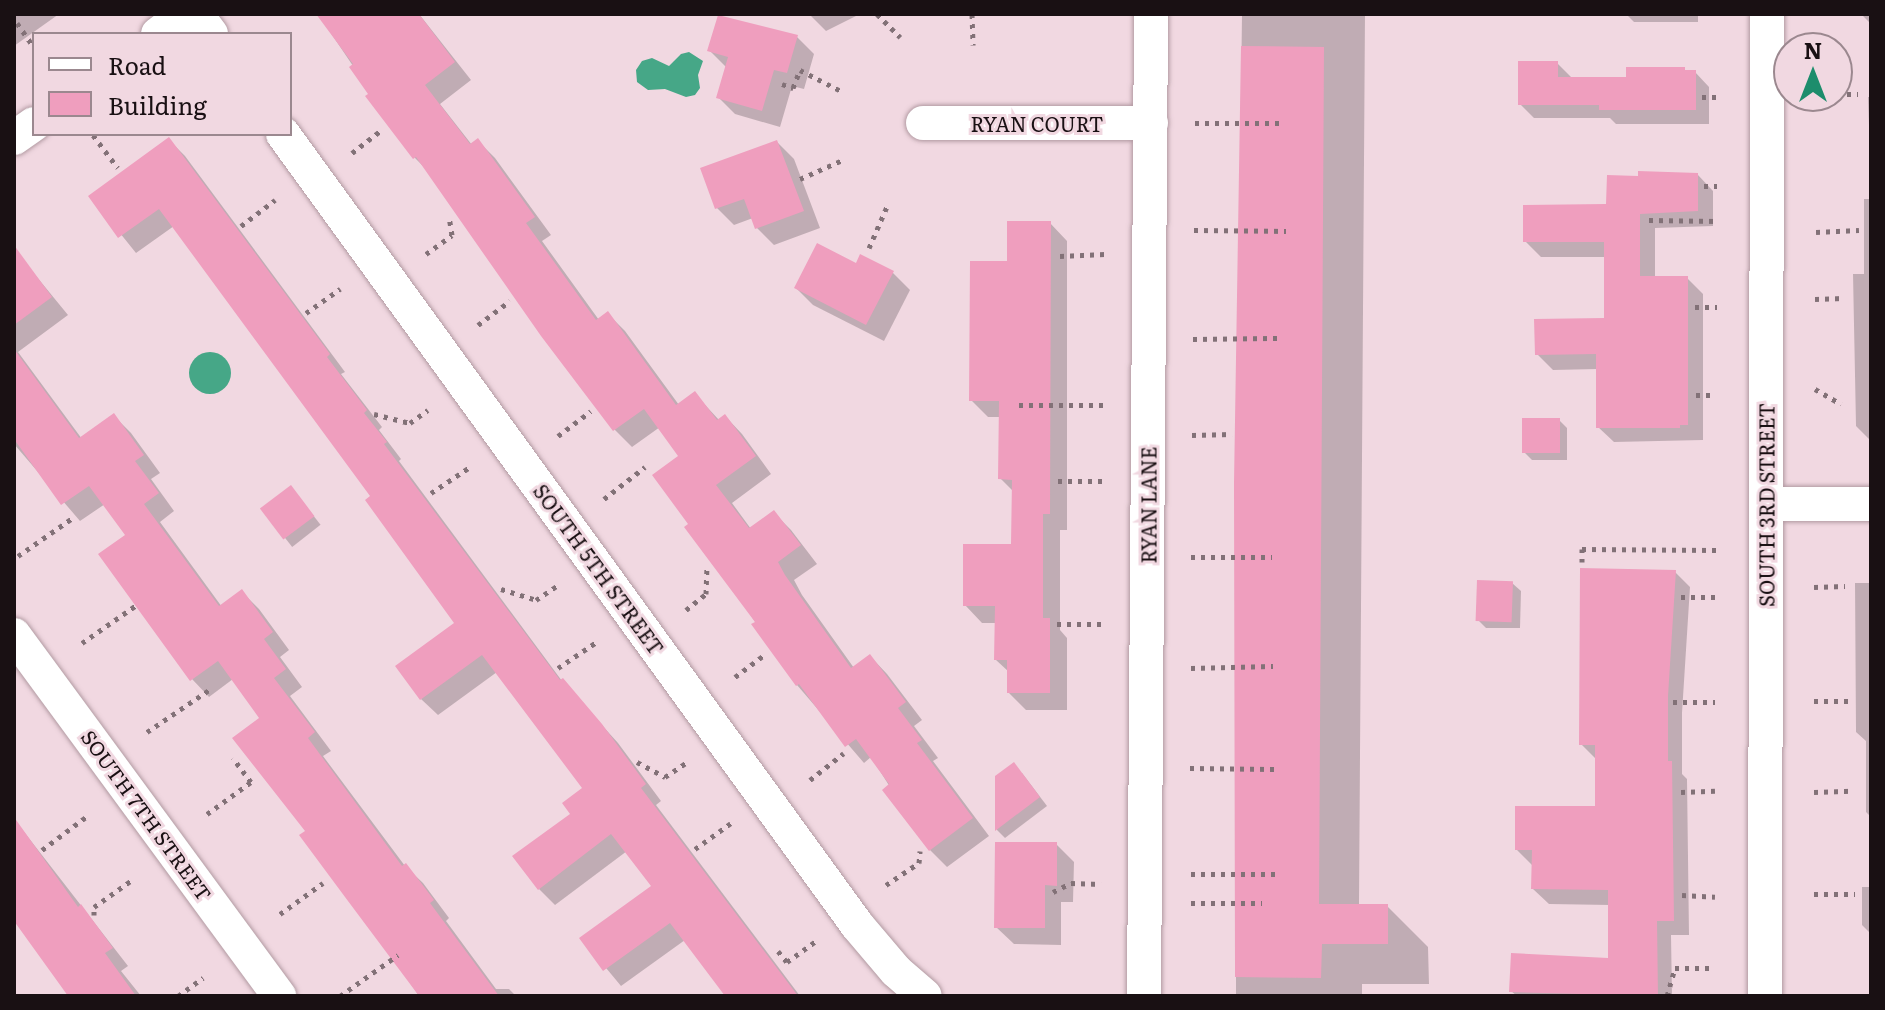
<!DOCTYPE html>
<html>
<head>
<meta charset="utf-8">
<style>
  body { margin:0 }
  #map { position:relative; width:1885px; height:1010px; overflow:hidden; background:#f1d8e1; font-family:Literata,serif }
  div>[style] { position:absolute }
  .water>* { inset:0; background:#46a787 }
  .round { border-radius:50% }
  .shadow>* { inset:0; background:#0003; transform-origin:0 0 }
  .building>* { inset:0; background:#ef9ebe; transform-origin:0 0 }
  .path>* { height:5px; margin-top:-2.5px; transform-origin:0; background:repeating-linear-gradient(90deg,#827177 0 4px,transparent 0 10px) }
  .roads { filter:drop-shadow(0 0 2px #b29aa2) drop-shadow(0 0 2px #b29aa2) }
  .minor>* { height:34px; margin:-17px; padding:0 17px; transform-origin:17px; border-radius:17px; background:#fff }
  span { translate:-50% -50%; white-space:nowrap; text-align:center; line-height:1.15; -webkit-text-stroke:6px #f1d8e1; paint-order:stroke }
  .street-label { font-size:20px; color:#191013 }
  .frame { position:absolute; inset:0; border:16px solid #191013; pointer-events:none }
  .legend { position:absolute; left:32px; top:32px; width:260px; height:104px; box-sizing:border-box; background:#f1d8e1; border:2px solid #9b888f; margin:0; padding:10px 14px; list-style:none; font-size:24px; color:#191013 }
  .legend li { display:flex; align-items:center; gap:16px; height:40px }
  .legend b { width:40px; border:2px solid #9b888f }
  .north { position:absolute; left:1773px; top:32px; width:80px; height:80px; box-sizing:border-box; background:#f1d8e1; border:2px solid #9b888f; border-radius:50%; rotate:0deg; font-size:22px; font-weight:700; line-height:32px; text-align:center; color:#191013 }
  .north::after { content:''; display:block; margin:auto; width:28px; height:36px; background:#1d8d6c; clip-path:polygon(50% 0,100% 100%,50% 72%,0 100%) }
</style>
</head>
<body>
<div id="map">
  <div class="water">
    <div style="clip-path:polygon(689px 52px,703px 61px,698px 75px,700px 88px,695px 95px,686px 97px,665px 89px,648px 90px,637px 82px,636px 70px,642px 61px,652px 58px,669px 66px,681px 54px)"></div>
    <div class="round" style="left:189px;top:352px;width:42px;height:42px"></div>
  </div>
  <div class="shadow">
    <div style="clip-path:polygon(14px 14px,59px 14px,14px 46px)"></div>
    <div style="clip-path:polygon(318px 14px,419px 14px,471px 80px,440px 104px,472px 145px,478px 141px,495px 158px,551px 235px,542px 241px,599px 320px,608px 314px,625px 331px,679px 405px,695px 394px,719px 420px,725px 416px,742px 434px,771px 474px,732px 503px,751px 529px,774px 513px,791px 530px,817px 564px,794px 580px,802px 595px,854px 668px,870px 656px,887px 674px,922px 720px,914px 726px,938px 758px,933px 761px,989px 836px,947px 867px,930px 850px,871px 757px,864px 763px,797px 685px,691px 525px,681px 456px,660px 427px,632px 447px,615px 430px,430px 173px,415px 158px)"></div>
    <div style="clip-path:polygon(809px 14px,860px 14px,826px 31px)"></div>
    <div style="clip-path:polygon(1242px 14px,1365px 14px,1359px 906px,1387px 906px,1428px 947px,1429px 984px,1362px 984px,1362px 996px,1236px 996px,1236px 483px)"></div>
    <div style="clip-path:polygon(1604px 14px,1698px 14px,1698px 22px,1634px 22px,1626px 14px)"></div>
    <div style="clip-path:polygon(1863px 14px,1871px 14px,1871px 24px,1863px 16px)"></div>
    <div style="clip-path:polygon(797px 37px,814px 54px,804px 89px,792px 86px,780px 127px,735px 114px,718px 97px,727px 68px,710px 51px)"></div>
    <div style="clip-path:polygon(1557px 63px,1573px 79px,1628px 79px,1695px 72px,1709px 87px,1709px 124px,1616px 124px,1610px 118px,1534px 118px,1520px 104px)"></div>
    <div style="clip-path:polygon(1868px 97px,1871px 97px,1871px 181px)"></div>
    <div style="clip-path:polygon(169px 140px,185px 156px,345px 372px,341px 374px,382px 427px,379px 430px,401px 459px,399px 461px,562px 681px,618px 743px,661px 801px,656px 805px,800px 996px,728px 996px,685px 940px,621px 986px,582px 939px,654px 887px,627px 851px,555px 905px,539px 889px,585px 788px,497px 672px,438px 715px,421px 699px,457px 623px,372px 496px,174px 226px,136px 253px,91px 197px)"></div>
    <div style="clip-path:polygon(777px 142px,794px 159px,820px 228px,774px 245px,756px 227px,753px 218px,734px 225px,717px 208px)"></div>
    <div style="clip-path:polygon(1698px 175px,1713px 191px,1713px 226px,1655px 228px,1655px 278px,1687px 278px,1703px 294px,1703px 440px,1614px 442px,1598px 427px,1598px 369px,1553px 370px,1537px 354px,1606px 320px,1606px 257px,1541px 257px,1525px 241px,1608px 206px)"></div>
    <div style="clip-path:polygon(1864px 199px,1871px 199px,1870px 440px,1856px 426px,1853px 274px,1864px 274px)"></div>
    <div style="clip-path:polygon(1050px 223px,1067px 241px,1067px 530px,1060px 530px,1060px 630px,1067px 638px,1067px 710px,1026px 710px,1009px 693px,1009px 672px,996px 660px,997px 623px,982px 623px,965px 605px,1013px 546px,1014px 492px,1000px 478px,1001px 417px,988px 417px,971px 400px,1009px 263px)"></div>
    <div style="clip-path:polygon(18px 254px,68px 315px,18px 352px,82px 439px,114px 416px,131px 433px,160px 473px,151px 479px,174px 511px,160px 522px,222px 607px,242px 592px,259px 609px,289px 650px,280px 657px,302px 687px,290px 696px,331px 751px,323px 756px,405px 866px,423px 883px,449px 918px,446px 921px,496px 989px,509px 989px,516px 996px,419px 996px,308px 831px,262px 718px,233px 679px,209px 697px,192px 679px,128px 535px,105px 504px,80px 521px,14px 444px,14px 257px)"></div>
    <div style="clip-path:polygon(856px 266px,893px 273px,910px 290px,884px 341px,813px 305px,796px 288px)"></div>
    <div style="clip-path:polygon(1559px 420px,1567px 428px,1567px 460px,1532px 460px,1524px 452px)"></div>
    <div style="left:291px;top:487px;width:48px;height:36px;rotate:52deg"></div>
    <div style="clip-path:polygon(1675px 572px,1690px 587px,1682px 713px,1682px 774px,1687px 779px,1689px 935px,1671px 935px,1672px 996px,1517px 996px,1511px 991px,1610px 960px,1610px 905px,1549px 904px,1533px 889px,1532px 865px,1517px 850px,1597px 808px,1596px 759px,1581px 744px)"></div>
    <div style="clip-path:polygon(1512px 583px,1521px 591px,1520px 628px,1486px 628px,1478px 620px)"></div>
    <div style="clip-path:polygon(1855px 583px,1871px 583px,1871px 817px,1866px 812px,1866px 741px,1856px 732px)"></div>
    <div style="clip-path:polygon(1022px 773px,1047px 806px,1005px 838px,997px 830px,997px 777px)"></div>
    <div style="clip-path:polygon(14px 819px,128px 966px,121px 971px,141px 996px,72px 996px,14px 914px)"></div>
    <div style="clip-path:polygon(1056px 844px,1074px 862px,1073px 902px,1061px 902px,1061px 945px,1014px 944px,996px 927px)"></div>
    <div style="clip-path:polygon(1862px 887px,1871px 887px,1871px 934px,1862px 925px)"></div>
  </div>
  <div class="building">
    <div style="clip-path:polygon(316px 14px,419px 14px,455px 62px,425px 85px,470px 144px,478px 138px,535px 217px,526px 223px,596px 320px,608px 311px,676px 405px,695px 391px,717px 420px,725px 414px,756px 456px,716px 485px,749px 528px,774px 510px,801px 545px,778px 562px,785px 575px,851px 668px,870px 654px,906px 702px,898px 708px,922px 740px,917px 743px,973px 818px,929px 851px,882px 790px,889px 784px,856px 739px,845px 747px,799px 684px,796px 686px,751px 624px,755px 622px,684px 527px,688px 524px,652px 475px,678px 456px,644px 409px,613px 431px,541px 336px,416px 157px,413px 159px,365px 96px,368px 94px,349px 67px,353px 64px)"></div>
    <div style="clip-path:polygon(718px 15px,798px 35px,787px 73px,774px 70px,762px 111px,716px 98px,728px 57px,707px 51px)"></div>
    <div style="clip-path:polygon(1241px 46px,1324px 47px,1319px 904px,1388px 904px,1388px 944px,1322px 944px,1321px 978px,1235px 977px,1234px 483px)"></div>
    <div style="clip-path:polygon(1518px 61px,1558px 61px,1558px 77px,1626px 77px,1626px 67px,1685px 67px,1685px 70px,1696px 70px,1696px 110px,1599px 110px,1599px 105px,1518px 105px)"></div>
    <div style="clip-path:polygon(169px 137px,330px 354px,327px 357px,367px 410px,364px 413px,387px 442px,384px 444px,560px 680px,563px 678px,602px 724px,646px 784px,641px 788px,798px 996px,725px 996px,670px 923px,603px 971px,579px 938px,651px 886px,611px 834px,538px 890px,512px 856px,570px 814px,562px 803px,582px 788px,482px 655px,420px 700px,395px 666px,454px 623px,365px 500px,370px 496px,159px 209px,118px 238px,88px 196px)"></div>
    <div style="clip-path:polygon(777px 140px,804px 211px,755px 229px,744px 199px,715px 209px,700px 168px)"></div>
    <div style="clip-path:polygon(1638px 171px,1698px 173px,1698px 211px,1640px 214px,1640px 276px,1688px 276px,1688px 425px,1680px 425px,1680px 428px,1596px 428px,1596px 354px,1535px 355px,1534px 319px,1604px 318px,1604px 242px,1523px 242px,1523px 205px,1606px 204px,1607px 175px,1638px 176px)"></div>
    <div style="clip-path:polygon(1007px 221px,1051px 221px,1050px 514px,1043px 514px,1043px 618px,1050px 618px,1050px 693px,1007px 693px,1007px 660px,994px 660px,995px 606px,963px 606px,963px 544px,1011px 544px,1012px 480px,998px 479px,999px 401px,969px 401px,970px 261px,1007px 261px)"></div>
    <div style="clip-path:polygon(817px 243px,856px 263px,860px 254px,894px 271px,866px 325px,794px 288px)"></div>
    <div style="clip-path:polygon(14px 245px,52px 297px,14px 325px)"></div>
    <div style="clip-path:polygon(14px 349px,79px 438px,114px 413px,144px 455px,135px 461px,159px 493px,144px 504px,219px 606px,242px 589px,273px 632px,264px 639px,286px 669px,274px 678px,315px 732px,308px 738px,402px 866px,406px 863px,434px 900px,430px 903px,499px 996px,419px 996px,345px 897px,299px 835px,305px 831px,232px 738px,259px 718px,218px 661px,190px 681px,98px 554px,125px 535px,89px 486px,61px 505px,14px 439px)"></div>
    <div style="left:1560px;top:418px;width:35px;height:38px;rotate:90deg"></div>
    <div style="left:291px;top:485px;width:39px;height:39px;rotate:53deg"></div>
    <div style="clip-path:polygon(1580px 568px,1676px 570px,1668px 696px,1668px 761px,1672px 761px,1674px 921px,1657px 921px,1658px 996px,1509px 992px,1511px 953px,1608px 958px,1608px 890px,1531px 889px,1532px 850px,1515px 850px,1515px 806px,1595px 806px,1595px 745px,1579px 745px)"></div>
    <div style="left:1477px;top:580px;width:36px;height:41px;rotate:2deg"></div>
    <div style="clip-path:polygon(1014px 762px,1040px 797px,995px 831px,995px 776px)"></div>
    <div style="clip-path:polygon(14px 817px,78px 907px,81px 904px,113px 948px,105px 953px,136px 996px,68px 996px,14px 921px)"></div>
    <div style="clip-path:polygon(995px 842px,1057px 842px,1057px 886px,1045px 885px,1045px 928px,994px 928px)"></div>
  </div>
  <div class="path">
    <div style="left:877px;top:14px;width:33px;rotate:45deg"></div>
    <div style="left:972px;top:14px;width:31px;rotate:88deg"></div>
    <div style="left:17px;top:23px;width:29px;rotate:55deg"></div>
    <div style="left:782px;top:84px;width:12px;rotate:20deg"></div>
    <div style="left:793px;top:88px;width:19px;rotate:-69deg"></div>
    <div style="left:800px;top:70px;width:48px;rotate:27.1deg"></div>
    <div style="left:1837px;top:94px;width:21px"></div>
    <div style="left:1702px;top:97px;width:15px"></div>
    <div style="left:1195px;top:123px;width:85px"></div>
    <div style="left:93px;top:135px;width:41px;rotate:52.9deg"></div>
    <div style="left:352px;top:153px;width:39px;rotate:-38deg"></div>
    <div style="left:800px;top:179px;width:49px;rotate:-24deg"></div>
    <div style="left:1704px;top:186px;width:13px"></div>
    <div style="left:1649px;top:220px;width:68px;rotate:0.8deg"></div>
    <div style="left:241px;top:226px;width:43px;rotate:-37.4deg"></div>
    <div style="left:1194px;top:230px;width:92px;rotate:0.6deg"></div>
    <div style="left:1816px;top:232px;width:43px;rotate:-2.7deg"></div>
    <div style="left:869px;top:248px;width:48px;rotate:-66.6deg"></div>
    <div style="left:426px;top:254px;width:32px;rotate:-36deg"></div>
    <div style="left:452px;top:235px;width:19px;rotate:-99deg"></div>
    <div style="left:1060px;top:256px;width:45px;rotate:-2.5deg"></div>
    <div style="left:1815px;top:299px;width:29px;rotate:-2deg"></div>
    <div style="left:1695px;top:307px;width:22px"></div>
    <div style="left:306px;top:313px;width:42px;rotate:-35.2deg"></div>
    <div style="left:478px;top:325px;width:40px;rotate:-37deg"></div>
    <div style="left:1193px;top:339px;width:84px;rotate:-0.7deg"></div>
    <div style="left:1815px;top:389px;width:30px;rotate:30deg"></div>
    <div style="left:1696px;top:395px;width:20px"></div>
    <div style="left:1019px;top:405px;width:86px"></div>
    <div style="left:374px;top:414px;width:37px;rotate:14deg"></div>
    <div style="left:410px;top:423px;width:22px;rotate:-36deg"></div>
    <div style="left:1192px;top:435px;width:40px;rotate:-1.4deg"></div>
    <div style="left:558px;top:436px;width:41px;rotate:-37.1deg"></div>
    <div style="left:1058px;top:481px;width:46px"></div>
    <div style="left:431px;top:493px;width:47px;rotate:-33.7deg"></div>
    <div style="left:604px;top:499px;width:52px;rotate:-38deg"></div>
    <div style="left:18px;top:556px;width:68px;rotate:-34.9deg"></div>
    <div style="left:1191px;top:557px;width:81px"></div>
    <div style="left:1582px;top:562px;width:13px;rotate:-90deg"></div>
    <div style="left:1582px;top:549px;width:134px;rotate:0.4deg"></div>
    <div style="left:1814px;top:587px;width:31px;rotate:-2deg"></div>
    <div style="left:501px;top:589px;width:37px;rotate:17deg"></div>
    <div style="left:536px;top:600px;width:25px;rotate:-34deg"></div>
    <div style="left:1681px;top:597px;width:34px"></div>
    <div style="left:686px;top:610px;width:26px;rotate:-39deg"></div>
    <div style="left:706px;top:594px;width:27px;rotate:-88deg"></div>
    <div style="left:1057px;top:624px;width:46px"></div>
    <div style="left:82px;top:643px;width:68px;rotate:-34.9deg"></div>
    <div style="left:558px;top:668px;width:48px;rotate:-34deg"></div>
    <div style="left:1191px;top:668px;width:82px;rotate:-1.4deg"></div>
    <div style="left:735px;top:677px;width:39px;rotate:-37deg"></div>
    <div style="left:1814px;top:701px;width:34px"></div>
    <div style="left:1673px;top:702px;width:42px"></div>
    <div style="left:147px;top:732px;width:78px;rotate:-34.1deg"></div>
    <div style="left:637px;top:762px;width:32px;rotate:28deg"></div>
    <div style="left:665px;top:777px;width:27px;rotate:-34deg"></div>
    <div style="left:1190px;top:768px;width:88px;rotate:0.7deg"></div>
    <div style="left:810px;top:780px;width:43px;rotate:-38.5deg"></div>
    <div style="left:1681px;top:792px;width:34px;rotate:-2deg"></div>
    <div style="left:1814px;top:792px;width:38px;rotate:-2deg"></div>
    <div style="left:207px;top:814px;width:54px;rotate:-36deg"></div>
    <div style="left:251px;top:782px;width:30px;rotate:-127deg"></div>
    <div style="left:695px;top:849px;width:44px;rotate:-35.8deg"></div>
    <div style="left:42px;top:850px;width:55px;rotate:-36.9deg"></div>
    <div style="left:1191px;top:874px;width:86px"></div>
    <div style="left:886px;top:885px;width:40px;rotate:-34deg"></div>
    <div style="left:919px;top:863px;width:12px;rotate:-85deg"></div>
    <div style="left:1053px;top:892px;width:20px;rotate:-27deg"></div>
    <div style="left:1071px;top:883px;width:30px;rotate:2deg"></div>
    <div style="left:1814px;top:894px;width:41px"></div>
    <div style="left:1682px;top:895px;width:33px;rotate:3deg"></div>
    <div style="left:1191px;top:903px;width:71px"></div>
    <div style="left:280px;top:914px;width:53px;rotate:-35.8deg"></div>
    <div style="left:94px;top:915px;width:8px;rotate:-90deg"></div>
    <div style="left:94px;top:907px;width:47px;rotate:-35.4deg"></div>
    <div style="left:778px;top:951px;width:14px;rotate:51deg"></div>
    <div style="left:787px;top:962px;width:37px;rotate:-36deg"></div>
    <div style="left:178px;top:996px;width:31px;rotate:-36deg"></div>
    <div style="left:340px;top:996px;width:71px;rotate:-35.3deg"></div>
    <div style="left:1667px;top:996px;width:29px;rotate:-74deg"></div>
    <div style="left:1675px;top:968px;width:39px"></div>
  </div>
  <div class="roads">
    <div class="minor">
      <div style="left:196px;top:14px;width:25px;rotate:53deg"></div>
      <div style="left:158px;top:34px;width:34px;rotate:-37deg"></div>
      <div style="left:923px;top:123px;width:228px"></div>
      <div style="left:283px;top:134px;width:977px;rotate:54.03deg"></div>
      <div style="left:857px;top:925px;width:60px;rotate:49.7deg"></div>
      <div style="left:896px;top:971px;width:38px;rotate:41deg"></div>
      <div style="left:14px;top:138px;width:24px;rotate:-35deg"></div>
      <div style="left:1766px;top:504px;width:105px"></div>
      <div style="left:14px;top:635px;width:448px;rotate:53.7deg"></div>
      <div style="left:1144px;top:996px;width:982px;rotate:-89.59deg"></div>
      <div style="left:1765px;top:996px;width:982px;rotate:-89.88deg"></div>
    </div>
  </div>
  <div class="street-label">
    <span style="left:1037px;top:123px">RYAN COURT</span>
    <span style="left:1148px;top:505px;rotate:-90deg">RYAN LANE</span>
    <span style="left:1766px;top:505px;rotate:-90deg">SOUTH 3RD STREET</span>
    <span style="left:599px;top:569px;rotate:54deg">SOUTH 5TH STREET</span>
    <span style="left:147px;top:815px;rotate:54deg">SOUTH 7TH STREET</span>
  </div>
  <div class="frame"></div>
  <ul class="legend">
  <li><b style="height:10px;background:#fff"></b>Road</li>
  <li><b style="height:22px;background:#ef9ebe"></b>Building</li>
  </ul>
  <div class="north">N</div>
</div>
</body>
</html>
